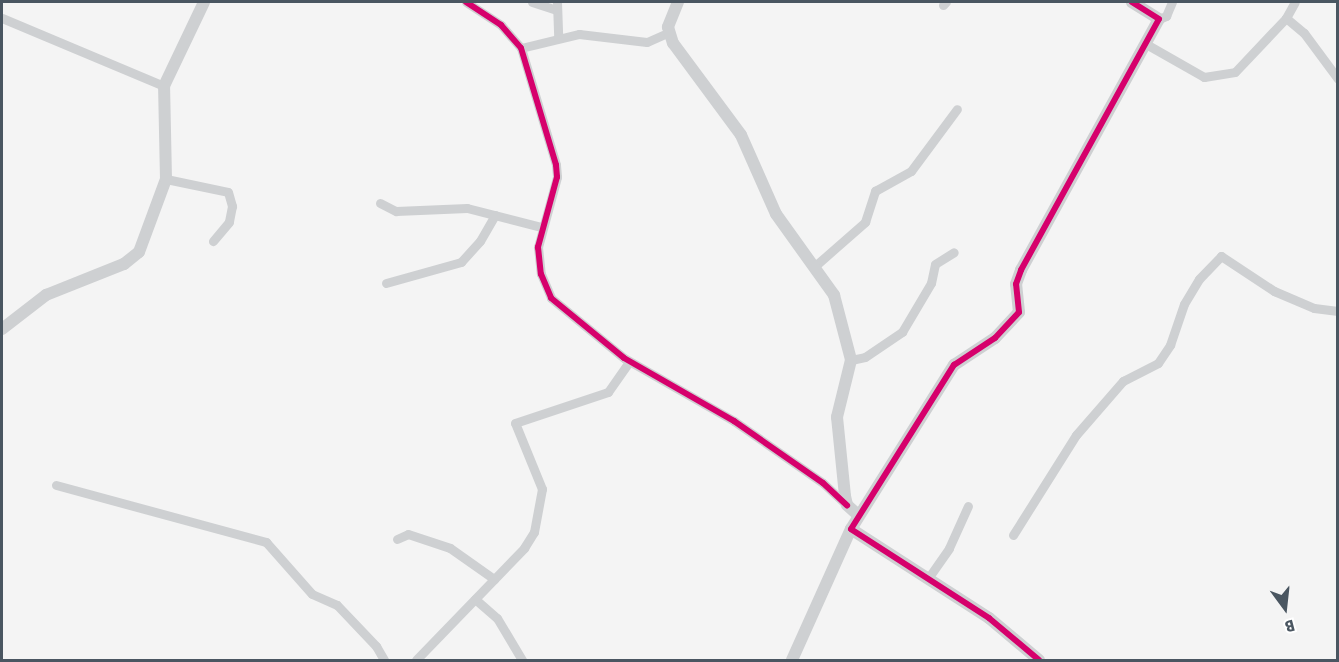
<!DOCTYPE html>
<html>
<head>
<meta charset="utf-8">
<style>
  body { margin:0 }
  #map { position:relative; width:1339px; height:662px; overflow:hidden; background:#f4f4f4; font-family:"Fira Sans Condensed",sans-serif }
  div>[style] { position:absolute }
  .minor>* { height:9px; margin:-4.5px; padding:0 4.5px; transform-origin:4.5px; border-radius:4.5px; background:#ced0d2 }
  .tertiary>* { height:12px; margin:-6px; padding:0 6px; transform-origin:6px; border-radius:6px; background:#ced0d2 }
  .cycleway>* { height:6px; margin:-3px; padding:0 3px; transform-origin:3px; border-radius:3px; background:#d6006c }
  span { translate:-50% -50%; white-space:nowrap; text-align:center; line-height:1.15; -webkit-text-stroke:4.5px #fff; paint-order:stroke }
  .frame { position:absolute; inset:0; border:3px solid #4a5661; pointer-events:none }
  .north { position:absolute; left:1255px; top:578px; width:60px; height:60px; -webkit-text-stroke:4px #fff; paint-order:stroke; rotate:165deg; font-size:16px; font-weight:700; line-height:24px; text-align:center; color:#4a5661 }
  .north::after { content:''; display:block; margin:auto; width:21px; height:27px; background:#4a5661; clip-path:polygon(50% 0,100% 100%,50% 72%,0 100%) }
</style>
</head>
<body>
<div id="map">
  <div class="minor">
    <div style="left:466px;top:2px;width:42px;rotate:33.3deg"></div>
    <div style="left:501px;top:25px;width:30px;rotate:49deg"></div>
    <div style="left:521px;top:48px;width:122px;rotate:73.3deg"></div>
    <div style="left:556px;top:165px;width:12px;rotate:85deg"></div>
    <div style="left:557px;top:177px;width:73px;rotate:105.2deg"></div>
    <div style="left:538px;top:247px;width:27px;rotate:84deg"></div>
    <div style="left:541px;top:274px;width:26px;rotate:67deg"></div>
    <div style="left:551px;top:298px;width:94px;rotate:39.4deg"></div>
    <div style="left:624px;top:358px;width:127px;rotate:29.8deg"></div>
    <div style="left:734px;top:421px;width:108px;rotate:34.9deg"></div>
    <div style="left:823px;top:483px;width:33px;rotate:43deg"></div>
    <div style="left:532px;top:2px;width:25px;rotate:18deg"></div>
    <div style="left:557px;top:2px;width:35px;rotate:88deg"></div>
    <div style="left:943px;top:5px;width:4px;rotate:-45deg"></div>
    <div style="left:2px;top:18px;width:176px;rotate:22.8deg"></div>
    <div style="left:1286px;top:18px;width:23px;rotate:40deg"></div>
    <div style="left:1304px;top:33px;width:57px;rotate:53.5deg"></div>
    <div style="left:1159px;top:19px;width:8px;rotate:-23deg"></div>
    <div style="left:1166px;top:16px;width:15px;rotate:-67deg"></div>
    <div style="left:1146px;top:44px;width:67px;rotate:29.6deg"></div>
    <div style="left:1204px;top:77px;width:31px;rotate:-9deg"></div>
    <div style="left:1235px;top:72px;width:74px;rotate:-46.6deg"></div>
    <div style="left:1286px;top:18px;width:18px;rotate:-61deg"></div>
    <div style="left:521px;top:48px;width:60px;rotate:-13.6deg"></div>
    <div style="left:579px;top:34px;width:68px;rotate:6.7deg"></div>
    <div style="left:647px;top:42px;width:24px;rotate:-24deg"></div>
    <div style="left:166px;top:179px;width:63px;rotate:11.8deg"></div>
    <div style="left:228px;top:192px;width:15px;rotate:74deg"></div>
    <div style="left:232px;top:206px;width:16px;rotate:101deg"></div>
    <div style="left:229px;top:222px;width:25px;rotate:130deg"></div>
    <div style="left:380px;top:203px;width:18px;rotate:27deg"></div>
    <div style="left:396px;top:211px;width:71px;rotate:-2.4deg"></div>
    <div style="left:467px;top:208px;width:76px;rotate:14.4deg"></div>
    <div style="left:815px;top:266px;width:67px;rotate:-41.3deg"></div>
    <div style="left:865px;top:222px;width:33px;rotate:-72deg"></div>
    <div style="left:875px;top:191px;width:41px;rotate:-29.1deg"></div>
    <div style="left:911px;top:171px;width:77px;rotate:-53.4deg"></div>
    <div style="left:386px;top:283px;width:78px;rotate:-15.6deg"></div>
    <div style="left:461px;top:262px;width:28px;rotate:-48deg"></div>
    <div style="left:480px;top:241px;width:30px;rotate:-60deg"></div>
    <div style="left:851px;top:360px;width:14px;rotate:-12deg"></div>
    <div style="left:865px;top:357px;width:45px;rotate:-34deg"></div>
    <div style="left:902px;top:332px;width:57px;rotate:-59.4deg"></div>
    <div style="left:931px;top:283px;width:19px;rotate:-78deg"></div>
    <div style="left:935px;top:264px;width:22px;rotate:-32deg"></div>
    <div style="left:56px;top:485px;width:218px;rotate:15.2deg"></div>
    <div style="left:266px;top:542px;width:69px;rotate:48.5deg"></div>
    <div style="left:312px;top:594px;width:27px;rotate:24deg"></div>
    <div style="left:337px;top:605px;width:57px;rotate:46.4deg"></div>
    <div style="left:376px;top:646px;width:16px;rotate:60deg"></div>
    <div style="left:1013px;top:535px;width:118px;rotate:-57.8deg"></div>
    <div style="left:1076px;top:435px;width:72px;rotate:-49deg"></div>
    <div style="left:1123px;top:381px;width:39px;rotate:-27deg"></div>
    <div style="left:1158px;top:363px;width:22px;rotate:-56deg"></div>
    <div style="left:1170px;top:345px;width:43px;rotate:-71.1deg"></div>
    <div style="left:1184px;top:304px;width:29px;rotate:-59deg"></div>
    <div style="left:1199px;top:279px;width:32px;rotate:-46deg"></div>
    <div style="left:1221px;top:256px;width:64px;rotate:33.4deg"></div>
    <div style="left:1274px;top:291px;width:43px;rotate:23deg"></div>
    <div style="left:1314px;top:308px;width:24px;rotate:7deg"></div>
    <div style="left:397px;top:539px;width:12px;rotate:-24deg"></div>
    <div style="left:408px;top:534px;width:44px;rotate:18.4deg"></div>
    <div style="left:450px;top:548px;width:54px;rotate:35.2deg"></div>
    <div style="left:929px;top:577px;width:35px;rotate:-55deg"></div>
    <div style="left:949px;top:548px;width:46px;rotate:-65.7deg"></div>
    <div style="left:475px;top:599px;width:29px;rotate:41deg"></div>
    <div style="left:497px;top:618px;width:49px;rotate:59.2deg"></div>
    <div style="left:416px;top:660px;width:156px;rotate:-46deg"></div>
    <div style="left:524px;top:548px;width:19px;rotate:-58deg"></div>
    <div style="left:534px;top:532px;width:44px;rotate:-79.5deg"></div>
    <div style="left:542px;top:489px;width:71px;rotate:-112.2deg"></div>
    <div style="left:515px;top:423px;width:98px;rotate:-18.4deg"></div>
    <div style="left:608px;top:392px;width:37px;rotate:-55deg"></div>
  </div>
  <div class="tertiary">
    <div style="left:678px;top:2px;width:27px;rotate:112deg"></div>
    <div style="left:668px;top:27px;width:17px;rotate:73deg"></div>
    <div style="left:673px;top:43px;width:114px;rotate:53.5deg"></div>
    <div style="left:741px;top:135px;width:86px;rotate:66.1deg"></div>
    <div style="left:776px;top:214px;width:100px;rotate:54.4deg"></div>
    <div style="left:834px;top:295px;width:67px;rotate:75.3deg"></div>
    <div style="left:851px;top:360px;width:59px;rotate:103.8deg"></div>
    <div style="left:837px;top:417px;width:79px;rotate:84.2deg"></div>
    <div style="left:845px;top:496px;width:9px;rotate:77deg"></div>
    <div style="left:847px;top:505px;width:13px;rotate:42deg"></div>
    <div style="left:2px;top:329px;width:56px;rotate:-37.7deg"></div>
    <div style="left:46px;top:295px;width:84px;rotate:-21.7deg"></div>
    <div style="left:124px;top:264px;width:19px;rotate:-39deg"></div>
    <div style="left:139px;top:252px;width:78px;rotate:-69.7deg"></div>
    <div style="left:166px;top:179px;width:93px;rotate:-91.2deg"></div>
    <div style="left:164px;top:86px;width:93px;rotate:-64.5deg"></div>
    <div style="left:792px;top:660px;width:144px;rotate:-65.8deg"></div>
    <div style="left:1039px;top:660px;width:65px;rotate:-140deg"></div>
    <div style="left:989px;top:618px;width:164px;rotate:-147.2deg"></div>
    <div style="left:851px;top:529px;width:194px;rotate:-57.9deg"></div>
    <div style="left:954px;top:365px;width:49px;rotate:-33.4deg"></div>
    <div style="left:995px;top:338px;width:35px;rotate:-47deg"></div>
    <div style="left:1019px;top:312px;width:28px;rotate:-96deg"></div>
    <div style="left:1016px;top:284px;width:15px;rotate:-70deg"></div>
    <div style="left:1021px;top:270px;width:286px;rotate:-61.2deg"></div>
    <div style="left:1159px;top:19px;width:32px;rotate:-148deg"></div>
  </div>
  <div class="cycleway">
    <div style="left:466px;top:2px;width:42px;rotate:33.3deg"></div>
    <div style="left:501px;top:25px;width:30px;rotate:49deg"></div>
    <div style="left:521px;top:48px;width:122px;rotate:73.3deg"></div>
    <div style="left:556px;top:165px;width:12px;rotate:85deg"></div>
    <div style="left:557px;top:177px;width:73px;rotate:105.2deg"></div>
    <div style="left:538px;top:247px;width:27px;rotate:84deg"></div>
    <div style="left:541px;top:274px;width:26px;rotate:67deg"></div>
    <div style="left:551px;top:298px;width:94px;rotate:39.4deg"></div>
    <div style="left:624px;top:358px;width:127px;rotate:29.8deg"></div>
    <div style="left:734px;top:421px;width:108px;rotate:34.9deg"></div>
    <div style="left:823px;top:483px;width:33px;rotate:43deg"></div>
    <div style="left:1039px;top:660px;width:65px;rotate:-140deg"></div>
    <div style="left:989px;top:618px;width:164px;rotate:-147.2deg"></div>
    <div style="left:851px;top:529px;width:194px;rotate:-57.9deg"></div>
    <div style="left:954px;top:365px;width:49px;rotate:-33.4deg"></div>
    <div style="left:995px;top:338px;width:35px;rotate:-47deg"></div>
    <div style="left:1019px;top:312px;width:28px;rotate:-96deg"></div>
    <div style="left:1016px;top:284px;width:15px;rotate:-70deg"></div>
    <div style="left:1021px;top:270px;width:286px;rotate:-61.2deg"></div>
    <div style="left:1159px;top:19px;width:32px;rotate:-148deg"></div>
  </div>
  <div class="frame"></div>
  <div class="north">B</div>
</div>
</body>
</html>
